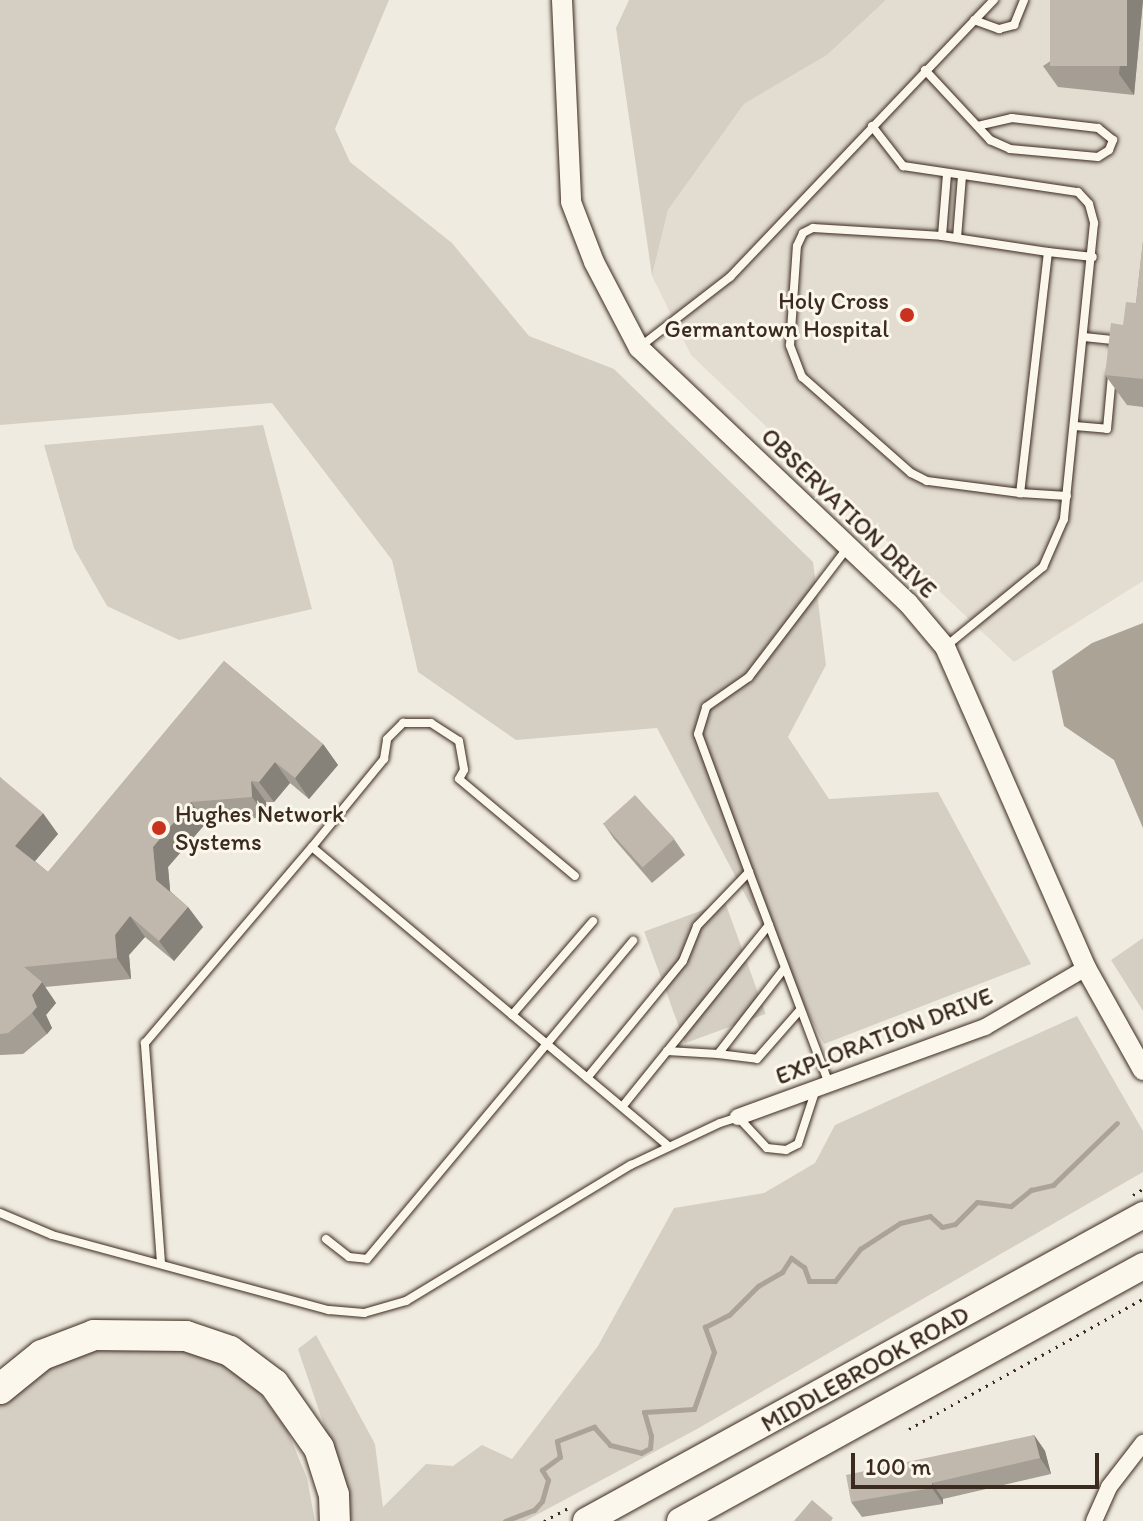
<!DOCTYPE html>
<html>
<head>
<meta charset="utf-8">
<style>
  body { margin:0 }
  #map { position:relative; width:1143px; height:1521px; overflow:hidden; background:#f0ebe0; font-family:Itim,sans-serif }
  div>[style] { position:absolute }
  .built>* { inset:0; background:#e2dcd1 }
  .green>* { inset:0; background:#d5cec3; transform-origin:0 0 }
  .water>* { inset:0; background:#aca397 }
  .stream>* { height:5px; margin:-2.5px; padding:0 2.5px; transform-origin:2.5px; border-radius:2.5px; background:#aca397 }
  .path>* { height:3px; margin-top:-1.5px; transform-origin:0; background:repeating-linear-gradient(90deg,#3b2a1e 0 2px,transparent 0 8px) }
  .roads { filter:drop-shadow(0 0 2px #3b2a1e) drop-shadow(0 0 2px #3b2a1e) }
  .service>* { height:8px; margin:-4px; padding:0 4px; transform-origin:4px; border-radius:4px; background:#fbf7ec }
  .minor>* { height:16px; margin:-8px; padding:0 8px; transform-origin:8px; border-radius:8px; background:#fbf7ec }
  .tertiary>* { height:20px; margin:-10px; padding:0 10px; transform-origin:10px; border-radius:10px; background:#fbf7ec }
  .primary>* { height:26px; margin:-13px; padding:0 13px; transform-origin:13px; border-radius:13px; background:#fbf7ec }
  .motorway>* { height:30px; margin:-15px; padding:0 15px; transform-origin:15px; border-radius:15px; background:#fbf7ec }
  .wall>* { inset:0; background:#a59e95 }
  .shaded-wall>* { inset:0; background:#868179 }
  .building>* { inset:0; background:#c0b8ad; transform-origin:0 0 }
  .dots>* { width:22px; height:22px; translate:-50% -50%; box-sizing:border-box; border:4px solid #fbf7ec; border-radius:50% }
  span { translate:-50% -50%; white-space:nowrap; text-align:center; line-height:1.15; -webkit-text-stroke:6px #fbf7ec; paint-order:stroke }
  .poi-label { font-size:24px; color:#3b2a1e }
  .right { translate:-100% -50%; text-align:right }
  .left { translate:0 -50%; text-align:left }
  .street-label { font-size:24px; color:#3b2a1e }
  .scale { position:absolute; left:851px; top:1453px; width:248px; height:36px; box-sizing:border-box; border:4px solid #3b2a1e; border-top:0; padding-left:10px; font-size:24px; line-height:28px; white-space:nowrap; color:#3b2a1e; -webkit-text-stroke:6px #fbf7ec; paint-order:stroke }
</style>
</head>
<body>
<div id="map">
  <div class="built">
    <div style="clip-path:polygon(886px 0,1143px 0,1143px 581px,1014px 662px,691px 355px,652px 276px,668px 210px,744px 104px,827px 55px)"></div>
  </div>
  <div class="green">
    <div style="clip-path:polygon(0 0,389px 0,335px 129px,350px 162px,452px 243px,529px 336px,614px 369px,813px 562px,826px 665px,788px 737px,829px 799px,938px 792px,1031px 964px,824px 1044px,657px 728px,516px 740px,418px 672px,392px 560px,272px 403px,0 425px)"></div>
    <div style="clip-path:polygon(629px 0,886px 0,827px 55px,744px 104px,668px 210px,652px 276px,616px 28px)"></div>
    <div style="clip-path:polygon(263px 425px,312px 609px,179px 640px,107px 606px,74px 548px,44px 445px)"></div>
    <div style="left:725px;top:902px;width:119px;height:86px;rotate:70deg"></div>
    <div style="clip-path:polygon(1143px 938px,1143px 1011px,1111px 960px)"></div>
    <div style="clip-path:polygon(1077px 1016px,1143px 1131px,1143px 1172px,697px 1429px,525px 1521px,348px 1521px,344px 1484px,298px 1349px,316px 1335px,375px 1444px,383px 1507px,426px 1464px,453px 1466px,482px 1445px,512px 1459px,598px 1346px,674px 1208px,764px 1193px,815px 1163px,835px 1125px)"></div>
    <div style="clip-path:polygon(99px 1347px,199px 1351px,248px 1377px,287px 1430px,307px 1478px,315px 1521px,0 1521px,0 1402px,44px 1367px)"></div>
  </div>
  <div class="water">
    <div style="clip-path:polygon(1143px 623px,1143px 828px,1114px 760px,1064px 726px,1052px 671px,1092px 643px)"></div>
  </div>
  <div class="stream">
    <div style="left:505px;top:1521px;width:31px;rotate:-21deg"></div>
    <div style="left:534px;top:1510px;width:12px;rotate:-48deg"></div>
    <div style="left:542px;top:1501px;width:22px;rotate:-74deg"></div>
    <div style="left:548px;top:1480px;width:12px;rotate:-121deg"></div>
    <div style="left:542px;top:1470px;width:22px;rotate:-36deg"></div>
    <div style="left:560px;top:1457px;width:16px;rotate:-101deg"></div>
    <div style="left:557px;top:1441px;width:40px;rotate:-21deg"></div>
    <div style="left:594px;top:1427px;width:24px;rotate:48deg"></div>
    <div style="left:610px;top:1445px;width:32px;rotate:14deg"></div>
    <div style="left:641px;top:1453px;width:10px;rotate:-29deg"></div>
    <div style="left:650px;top:1448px;width:12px;rotate:-85deg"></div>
    <div style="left:651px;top:1436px;width:25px;rotate:-106deg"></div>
    <div style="left:644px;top:1412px;width:50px;rotate:-3.4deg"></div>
    <div style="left:694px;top:1409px;width:60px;rotate:-70.7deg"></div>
    <div style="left:714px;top:1352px;width:27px;rotate:-110deg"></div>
    <div style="left:705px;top:1327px;width:27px;rotate:-27deg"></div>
    <div style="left:729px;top:1315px;width:41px;rotate:-45deg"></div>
    <div style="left:758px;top:1286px;width:28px;rotate:-30deg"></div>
    <div style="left:782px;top:1272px;width:17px;rotate:-57deg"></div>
    <div style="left:791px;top:1258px;width:16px;rotate:35deg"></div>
    <div style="left:804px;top:1267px;width:15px;rotate:70deg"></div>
    <div style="left:809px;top:1281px;width:26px"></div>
    <div style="left:835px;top:1281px;width:41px;rotate:-52deg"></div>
    <div style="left:860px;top:1249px;width:48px;rotate:-33deg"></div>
    <div style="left:900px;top:1223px;width:31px;rotate:-13deg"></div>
    <div style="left:930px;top:1216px;width:16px;rotate:43deg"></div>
    <div style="left:942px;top:1227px;width:13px;rotate:-13deg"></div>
    <div style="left:955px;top:1224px;width:31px;rotate:-45deg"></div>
    <div style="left:977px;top:1202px;width:34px;rotate:7deg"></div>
    <div style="left:1011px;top:1206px;width:26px;rotate:-39deg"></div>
    <div style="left:1031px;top:1190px;width:23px;rotate:-13deg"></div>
    <div style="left:1053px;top:1185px;width:89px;rotate:-44.1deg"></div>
  </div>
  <div class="path">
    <div style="left:1133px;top:1195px;width:12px;rotate:-31deg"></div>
    <div style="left:909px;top:1429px;width:268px;rotate:-29.1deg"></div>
    <div style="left:544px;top:1521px;width:30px;rotate:-28deg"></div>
  </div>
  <div class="roads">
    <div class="service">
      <div style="left:974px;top:20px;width:27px;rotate:20deg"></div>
      <div style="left:999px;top:29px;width:16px;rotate:-15deg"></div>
      <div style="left:1014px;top:25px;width:27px;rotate:-68deg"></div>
      <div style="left:925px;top:70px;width:96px;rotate:47.1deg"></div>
      <div style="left:990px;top:140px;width:22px;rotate:24deg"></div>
      <div style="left:1010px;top:149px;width:88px;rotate:5.2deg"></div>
      <div style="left:1098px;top:157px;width:13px;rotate:-32deg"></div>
      <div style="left:1109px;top:150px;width:11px;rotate:-68deg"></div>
      <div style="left:1113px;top:140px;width:19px;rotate:-141deg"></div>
      <div style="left:1098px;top:128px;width:87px;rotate:-173.4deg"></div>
      <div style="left:1012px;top:118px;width:35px;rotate:167deg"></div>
      <div style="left:872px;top:126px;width:51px;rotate:52.2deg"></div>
      <div style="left:903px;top:166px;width:177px;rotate:8.5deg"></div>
      <div style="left:1078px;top:192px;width:16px;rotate:47deg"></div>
      <div style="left:1089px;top:204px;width:20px;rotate:75deg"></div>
      <div style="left:1094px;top:223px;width:298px;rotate:95.8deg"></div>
      <div style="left:1064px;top:519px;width:52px;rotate:113.6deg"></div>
      <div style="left:1043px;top:567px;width:125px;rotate:140.8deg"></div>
      <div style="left:813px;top:228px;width:129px;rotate:3.5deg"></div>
      <div style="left:942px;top:236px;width:107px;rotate:8.6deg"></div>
      <div style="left:1048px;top:252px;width:243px;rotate:96.6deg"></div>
      <div style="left:1020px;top:493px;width:94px;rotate:-172.6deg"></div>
      <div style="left:927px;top:481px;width:18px;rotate:-153deg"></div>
      <div style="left:911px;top:473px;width:145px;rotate:-138.6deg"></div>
      <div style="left:802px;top:377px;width:34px;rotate:-111deg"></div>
      <div style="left:790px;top:345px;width:99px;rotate:-86deg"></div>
      <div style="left:797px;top:246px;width:14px;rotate:-65deg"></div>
      <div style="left:803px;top:233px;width:11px;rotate:-27deg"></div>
      <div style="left:942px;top:236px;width:62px;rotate:-85.4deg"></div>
      <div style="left:957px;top:238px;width:62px;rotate:-85.4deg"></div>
      <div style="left:1048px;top:252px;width:45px;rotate:6.3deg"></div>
      <div style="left:1084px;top:337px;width:31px;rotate:6deg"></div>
      <div style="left:1115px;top:340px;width:5px;rotate:101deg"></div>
      <div style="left:641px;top:346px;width:113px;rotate:-37.8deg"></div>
      <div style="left:730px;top:277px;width:383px;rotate:-46.4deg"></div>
      <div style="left:1075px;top:426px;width:32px;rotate:5deg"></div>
      <div style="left:1107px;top:429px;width:54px;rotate:-84.7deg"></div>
      <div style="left:1020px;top:493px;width:47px;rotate:3.7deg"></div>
      <div style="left:312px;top:847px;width:463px;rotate:40deg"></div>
      <div style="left:749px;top:872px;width:147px;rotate:-110.3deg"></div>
      <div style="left:698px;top:734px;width:28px;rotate:-73deg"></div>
      <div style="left:706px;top:707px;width:52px;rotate:-34.9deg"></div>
      <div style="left:749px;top:677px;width:163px;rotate:-52.7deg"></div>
      <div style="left:512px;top:1015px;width:124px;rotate:-49.2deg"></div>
      <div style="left:667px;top:1051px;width:51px;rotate:3.4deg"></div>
      <div style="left:718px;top:1054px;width:108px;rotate:-52.2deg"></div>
      <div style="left:718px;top:1054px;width:39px;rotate:7deg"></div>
      <div style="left:757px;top:1059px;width:65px;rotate:-48.7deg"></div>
      <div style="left:587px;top:1078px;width:151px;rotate:-50.6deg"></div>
      <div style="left:683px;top:961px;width:38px;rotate:-68deg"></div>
      <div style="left:697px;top:926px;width:75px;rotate:-46.1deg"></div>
      <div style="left:749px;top:872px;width:227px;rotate:69.3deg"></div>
      <div style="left:622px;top:1107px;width:234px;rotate:-51.1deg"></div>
      <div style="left:0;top:1213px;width:56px;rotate:22.9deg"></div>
      <div style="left:52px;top:1235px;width:287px;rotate:15.2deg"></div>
      <div style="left:329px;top:1310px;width:35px;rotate:5deg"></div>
      <div style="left:364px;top:1313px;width:44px;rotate:-15.9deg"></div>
      <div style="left:406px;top:1301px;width:263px;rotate:-31.2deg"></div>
      <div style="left:631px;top:1165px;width:98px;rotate:-25.3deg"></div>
      <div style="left:720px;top:1123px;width:19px;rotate:-18deg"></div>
      <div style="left:738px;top:1117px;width:42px;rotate:46.9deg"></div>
      <div style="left:767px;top:1148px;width:19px;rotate:6deg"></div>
      <div style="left:786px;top:1150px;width:13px;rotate:-27deg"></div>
      <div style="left:798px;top:1144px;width:58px;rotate:-71.9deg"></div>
      <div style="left:326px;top:1239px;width:29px;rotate:38deg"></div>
      <div style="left:349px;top:1257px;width:18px;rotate:6deg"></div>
      <div style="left:367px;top:1259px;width:415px;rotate:-50.1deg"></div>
      <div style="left:161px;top:1263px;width:221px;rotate:-94.2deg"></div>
      <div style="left:145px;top:1043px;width:257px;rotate:-49.6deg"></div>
      <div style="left:312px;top:847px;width:114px;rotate:-50.7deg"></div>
      <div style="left:384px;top:759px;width:20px;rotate:-81deg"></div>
      <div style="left:387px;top:739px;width:23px;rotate:-45deg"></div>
      <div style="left:403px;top:723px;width:28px"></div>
      <div style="left:431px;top:723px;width:33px;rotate:33deg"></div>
      <div style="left:459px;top:741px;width:29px;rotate:80deg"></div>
      <div style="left:464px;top:770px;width:10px;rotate:119deg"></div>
      <div style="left:459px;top:779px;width:151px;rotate:39.9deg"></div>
    </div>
    <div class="minor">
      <div style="left:738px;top:1117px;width:263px;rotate:-20deg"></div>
      <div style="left:985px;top:1027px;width:117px;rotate:-30.3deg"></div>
      <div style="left:1094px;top:1521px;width:37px;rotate:-66deg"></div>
      <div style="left:1109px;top:1487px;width:56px;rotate:-52.3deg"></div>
    </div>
    <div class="tertiary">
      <div style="left:562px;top:0;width:202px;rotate:87.4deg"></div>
      <div style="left:571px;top:202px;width:64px;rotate:69deg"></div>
      <div style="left:594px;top:262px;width:97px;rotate:62.4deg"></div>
      <div style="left:639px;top:348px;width:371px;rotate:43.5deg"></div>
      <div style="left:908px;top:603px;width:57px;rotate:49.9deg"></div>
      <div style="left:945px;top:647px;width:351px;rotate:66.3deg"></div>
      <div style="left:1086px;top:968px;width:117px;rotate:60.8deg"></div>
    </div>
    <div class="primary">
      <div style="left:586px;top:1521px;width:636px;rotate:-28.78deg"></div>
      <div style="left:680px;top:1521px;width:529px;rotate:-28.84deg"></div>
    </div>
    <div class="motorway">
      <div style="left:0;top:1389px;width:54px;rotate:-39deg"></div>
      <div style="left:42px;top:1355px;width:56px;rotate:-21deg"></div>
      <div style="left:94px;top:1335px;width:92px;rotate:0.6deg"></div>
      <div style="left:186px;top:1336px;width:46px;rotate:18.8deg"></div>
      <div style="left:230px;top:1351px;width:55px;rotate:36.9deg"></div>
      <div style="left:274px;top:1384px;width:78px;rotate:54.9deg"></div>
      <div style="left:319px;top:1448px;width:49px;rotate:72.3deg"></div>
      <div style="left:334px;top:1495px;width:26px;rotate:88deg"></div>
    </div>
  </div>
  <div class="wall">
    <div style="clip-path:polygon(1143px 0,1134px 95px,1058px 87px,1043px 66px)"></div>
    <div style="clip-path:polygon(1143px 241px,1143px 407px,1127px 405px,1105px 375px,1123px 325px,1136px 303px)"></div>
    <div style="clip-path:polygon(224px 661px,323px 744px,338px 765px,309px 799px,290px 783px,274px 802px,266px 802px,267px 817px,206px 823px,168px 867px,170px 891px,188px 907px,203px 927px,174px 961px,145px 937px,129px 955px,131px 979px,45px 987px,56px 1003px,46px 1015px,52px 1028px,47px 1034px,23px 1054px,0 1055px,0 777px,58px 834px,35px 861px,48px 872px)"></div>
    <div style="clip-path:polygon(603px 823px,674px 839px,685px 855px,652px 883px,614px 839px)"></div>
    <div style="clip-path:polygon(1034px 1435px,1045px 1451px,1051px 1474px,943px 1499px,943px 1504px,862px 1517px,851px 1502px)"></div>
  </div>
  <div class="shaded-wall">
    <div style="clip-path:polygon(1127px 0,1143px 0,1134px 95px,1119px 74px)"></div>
    <div style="clip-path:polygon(323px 744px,338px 765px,309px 799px,295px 778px)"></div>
    <div style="clip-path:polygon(275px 762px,290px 783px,274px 802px,259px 782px)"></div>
    <div style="clip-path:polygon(251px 781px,266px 802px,267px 817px,252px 797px)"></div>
    <div style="clip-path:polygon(191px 802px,206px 823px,168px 867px,171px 900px,156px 880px,153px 847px)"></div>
    <div style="clip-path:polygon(43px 813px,58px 834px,30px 867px,15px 846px)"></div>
    <div style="clip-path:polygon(188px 907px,203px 927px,174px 961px,159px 941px)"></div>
    <div style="clip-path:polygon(130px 916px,145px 937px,129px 955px,131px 979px,117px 958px,115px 935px)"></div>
    <div style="clip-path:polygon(42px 982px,56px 1003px,46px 1015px,52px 1028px,47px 1034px,32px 1013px,32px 995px)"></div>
    <div style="clip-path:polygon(1034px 1435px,1045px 1451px,1051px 1474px,1040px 1458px)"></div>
    <div style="clip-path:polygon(932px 1483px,943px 1499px,943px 1504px,932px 1488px)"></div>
  </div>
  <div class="building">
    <div style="left:1050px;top:0;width:77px;height:66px"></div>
    <div style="clip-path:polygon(1143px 241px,1143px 379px,1105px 375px,1111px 323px,1123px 325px,1126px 302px,1136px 303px)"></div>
    <div style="clip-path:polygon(224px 661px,323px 744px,295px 778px,275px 762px,259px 782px,251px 781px,252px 797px,191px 802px,153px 847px,156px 880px,188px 907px,159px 941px,130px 916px,115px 935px,117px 958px,24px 967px,42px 982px,32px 995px,37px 1007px,32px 1013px,8px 1033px,0 1034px,0 777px,43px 813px,15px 846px,48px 872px)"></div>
    <div style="left:635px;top:795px;width:59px;height:43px;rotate:48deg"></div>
    <div style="clip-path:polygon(1034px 1435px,1040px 1458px,932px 1483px,932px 1488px,851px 1502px,846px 1475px)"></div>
    <div style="clip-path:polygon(812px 1500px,833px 1518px,831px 1521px,794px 1521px)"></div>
  </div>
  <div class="dots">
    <div style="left:907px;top:315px;background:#c8321e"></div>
    <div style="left:159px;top:828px;background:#c8321e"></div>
  </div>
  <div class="poi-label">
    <span class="right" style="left:889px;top:315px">Holy Cross<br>Germantown Hospital</span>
    <span class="left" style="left:175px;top:828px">Hughes Network<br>Systems</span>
  </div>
  <div class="street-label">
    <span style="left:849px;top:513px;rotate:44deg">OBSERVATION DRIVE</span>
    <span style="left:884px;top:1036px;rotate:-21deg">EXPLORATION DRIVE</span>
    <span style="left:865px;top:1369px;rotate:-29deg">MIDDLEBROOK ROAD</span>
  </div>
  <div class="scale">100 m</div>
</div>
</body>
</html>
